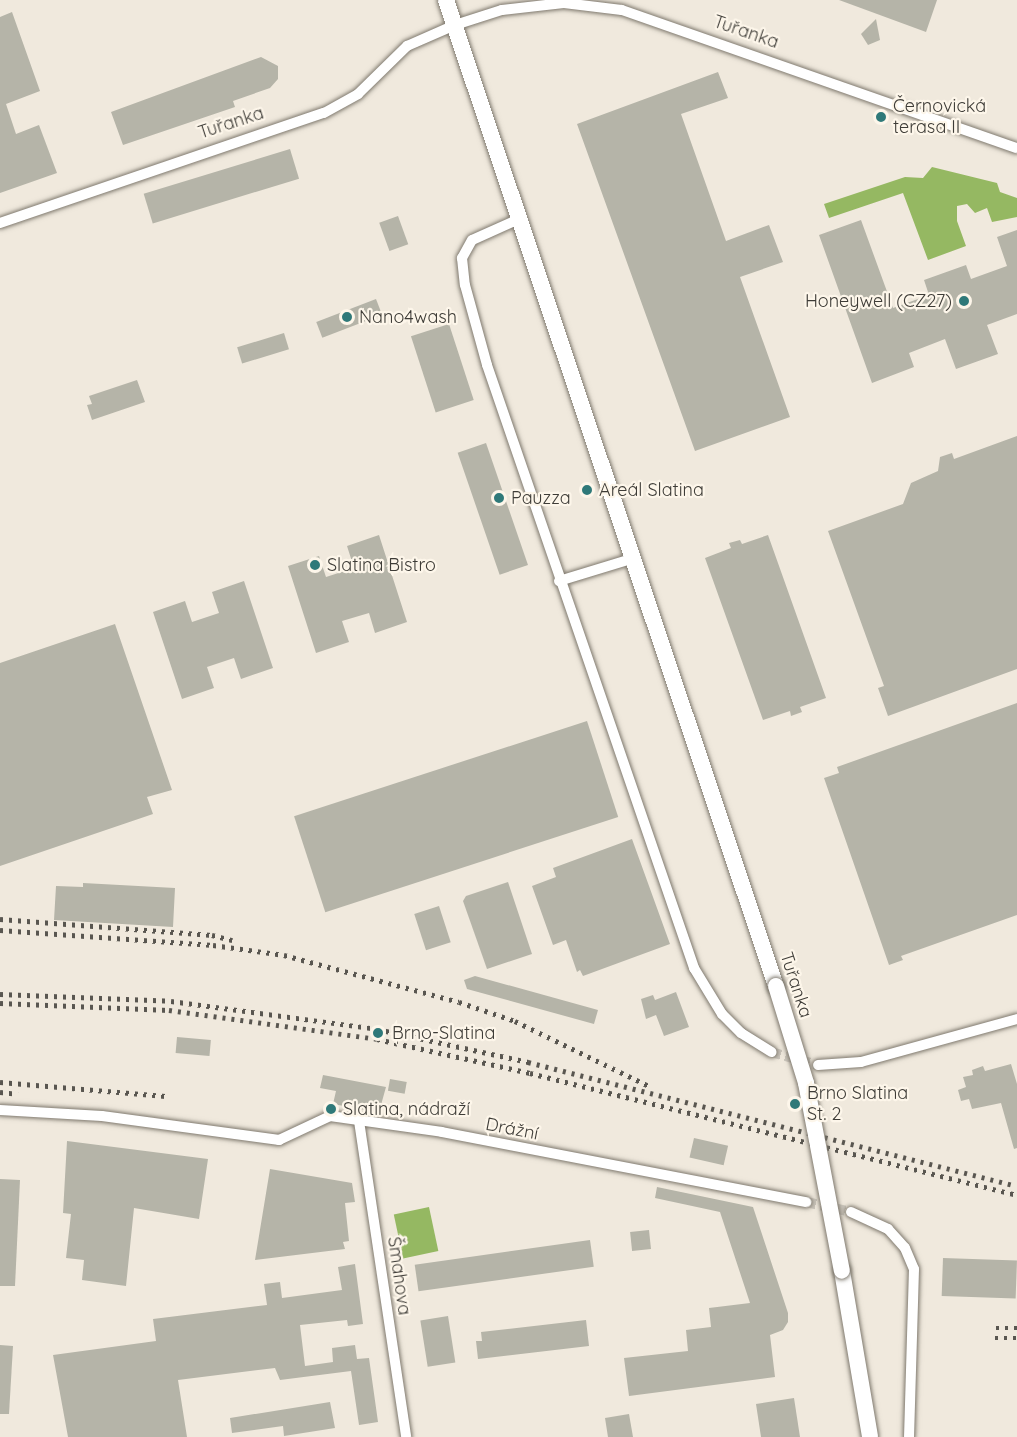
<!DOCTYPE html>
<html>
<head>
<meta charset="utf-8">
<style>
  body { margin:0 }
  #map { position:relative; width:1017px; height:1437px; overflow:hidden; background:#f0e9dd; font-family:Quicksand,sans-serif }
  div>[style] { position:absolute }
  .water>* { inset:0; background:#95b862; transform-origin:0 0 }
  .building>* { inset:0; background:#b5b4a8; transform-origin:0 0 }
  .street-tunnel>* { height:10px; margin-top:-5px; transform-origin:0; background:repeating-linear-gradient(90deg,#ccc6bc 0 10px,transparent 0 15px) }
  .roads { filter:drop-shadow(0 0 2px #7f796e) drop-shadow(0 0 2px #7f796e) }
  .street>* { height:10px; margin:-5px; padding:0 5px; transform-origin:5px; border-radius:5px; background:#fff }
  .secondary>* { height:16px; margin:-8px; padding:0 8px; transform-origin:8px; border-radius:8px; background:#fff }
  .rail>* { height:4.5px; margin-top:-2.25px; transform-origin:0; background:repeating-linear-gradient(90deg,#595650 0 3px,transparent 0 9px) }
  .bridges { filter:drop-shadow(0 0 2px #7f796e) drop-shadow(0 0 2px #7f796e) }
  .secondary-bridge>* { height:16px; margin:-8px; padding:0 8px; transform-origin:8px; border-radius:8px; background:#fff }
  .dots>* { width:16px; height:16px; translate:-50% -50%; box-sizing:border-box; border:3px solid #fdf6ea; border-radius:50% }
  span { translate:-50% -50%; white-space:nowrap; text-align:center; line-height:1.15; -webkit-text-stroke:4.5px #fdf6ea; paint-order:stroke }
  .street-label { font-size:18px; color:#3e3c37 }
  .poi-label { font-size:18px; color:#3e3c37 }
  .left { translate:0 -50%; text-align:left }
  .right { translate:-100% -50%; text-align:right }
</style>
</head>
<body>
<div id="map">
  <div class="water">
    <div style="clip-path:polygon(932px 167px,997px 183px,1000px 192px,1017px 198px,1017px 217px,992px 222px,987px 208px,975px 213px,967px 204px,957px 206px,957px 221px,966px 246px,928px 260px,903px 193px,829px 218px,824px 204px,905px 177px,923px 178px)"></div>
    <div style="left:429px;top:1207px;width:45px;height:36px;rotate:78deg"></div>
  </div>
  <div class="building">
    <div style="clip-path:polygon(839px 0,937px 0,926px 32px)"></div>
    <div style="clip-path:polygon(12px 12px,40px 91px,6px 104px,16px 134px,39px 125px,57px 173px,0 193px,0 17px)"></div>
    <div style="clip-path:polygon(876px 19px,880px 40px,868px 45px,861px 34px)"></div>
    <div style="clip-path:polygon(261px 57px,278px 66px,278px 79px,270px 88px,233px 101px,235px 107px,123px 145px,111px 112px)"></div>
    <div style="clip-path:polygon(718px 72px,728px 98px,681px 114px,726px 241px,769px 225px,783px 262px,740px 277px,790px 417px,695px 451px,577px 124px)"></div>
    <div style="left:290px;top:149px;width:31px;height:153px;rotate:73deg"></div>
    <div style="left:398px;top:216px;width:30px;height:20px;rotate:70deg"></div>
    <div style="clip-path:polygon(861px 220px,893px 308px,929px 295px,924px 280px,966px 265px,971px 279px,1007px 266px,997px 237px,1017px 230px,1017px 314px,987px 325px,998px 354px,956px 369px,945px 339px,909px 353px,914px 367px,872px 383px,819px 235px)"></div>
    <div style="left:376px;top:299px;width:17px;height:64px;rotate:69deg"></div>
    <div style="left:449px;top:324px;width:80px;height:40px;rotate:72deg"></div>
    <div style="left:284px;top:333px;width:17px;height:49px;rotate:73deg"></div>
    <div style="clip-path:polygon(137px 380px,145px 402px,92px 420px,87px 405px,92px 404px,89px 396px)"></div>
    <div style="clip-path:polygon(1017px 436px,1017px 669px,888px 716px,878px 688px,884px 686px,828px 531px,903px 504px,911px 483px,938px 471px,940px 457px,952px 453px,954px 459px)"></div>
    <div style="left:486px;top:443px;width:129px;height:30px;rotate:71deg"></div>
    <div style="clip-path:polygon(379px 535px,407px 622px,375px 633px,369px 613px,342px 621px,349px 642px,316px 653px,288px 566px,319px 556px,326px 577px,354px 568px,347px 546px)"></div>
    <div style="clip-path:polygon(768px 535px,826px 698px,800px 707px,802px 712px,791px 716px,790px 711px,763px 720px,705px 558px,731px 548px,729px 543px,740px 540px,742px 544px)"></div>
    <div style="clip-path:polygon(244px 581px,273px 668px,241px 679px,234px 658px,207px 667px,214px 688px,182px 699px,153px 612px,185px 601px,192px 622px,219px 613px,212px 592px)"></div>
    <div style="clip-path:polygon(115px 624px,172px 790px,147px 797px,153px 814px,0 866px,0 663px)"></div>
    <div style="clip-path:polygon(1017px 703px,1017px 915px,901px 956px,903px 960px,889px 965px,824px 778px,839px 773px,837px 767px)"></div>
    <div style="left:587px;top:721px;width:101px;height:308px;rotate:72deg"></div>
    <div style="clip-path:polygon(632px 839px,670px 944px,583px 976px,580px 970px,577px 972px,566px 940px,553px 945px,532px 886px,556px 877px,553px 868px)"></div>
    <div style="clip-path:polygon(508px 882px,532px 954px,487px 969px,463px 901px,466px 896px)"></div>
    <div style="clip-path:polygon(83px 883px,175px 888px,173px 927px,54px 920px,56px 886px,83px 887px)"></div>
    <div style="left:439px;top:906px;width:38px;height:26px;rotate:72deg"></div>
    <div style="clip-path:polygon(475px 976px,598px 1010px,594px 1024px,467px 989px,464px 980px)"></div>
    <div style="clip-path:polygon(676px 992px,689px 1027px,664px 1036px,656px 1015px,646px 1019px,641px 999px,653px 995px,655px 1000px)"></div>
    <div style="left:177px;top:1037px;width:34px;height:16px;rotate:5deg"></div>
    <div style="clip-path:polygon(1011px 1064px,1017px 1084px,1017px 1148px,1014px 1149px,1001px 1103px,972px 1109px,969px 1099px,961px 1101px,958px 1090px,966px 1087px,963px 1077px,973px 1075px,972px 1070px,983px 1066px,985px 1071px)"></div>
    <div style="clip-path:polygon(323px 1075px,386px 1087px,381px 1105px,376px 1112px,333px 1104px,336px 1091px,320px 1088px)"></div>
    <div style="left:390px;top:1079px;width:17px;height:12px;rotate:10deg"></div>
    <div style="left:694px;top:1138px;width:35px;height:20px;rotate:13deg"></div>
    <div style="clip-path:polygon(67px 1141px,208px 1159px,199px 1219px,134px 1208px,126px 1286px,82px 1280px,84px 1260px,66px 1258px,71px 1214px,63px 1213px)"></div>
    <div style="clip-path:polygon(270px 1169px,352px 1183px,355px 1202px,345px 1203px,349px 1241px,343px 1242px,345px 1249px,255px 1260px)"></div>
    <div style="clip-path:polygon(0 1179px,20px 1180px,15px 1286px,0 1286px)"></div>
    <div style="clip-path:polygon(657px 1187px,753px 1207px,788px 1313px,788px 1322px,783px 1330px,770px 1335px,775px 1377px,629px 1396px,624px 1358px,688px 1351px,686px 1330px,711px 1327px,709px 1308px,750px 1303px,720px 1212px,655px 1198px)"></div>
    <div style="left:649px;top:1230px;width:19px;height:19px;rotate:84deg"></div>
    <div style="left:590px;top:1240px;width:27px;height:177px;rotate:82deg"></div>
    <div style="left:943px;top:1258px;width:74px;height:38px;rotate:2deg"></div>
    <div style="clip-path:polygon(355px 1264px,363px 1324px,348px 1326px,347px 1320px,300px 1325px,305px 1366px,333px 1362px,332px 1348px,355px 1345px,357px 1359px,369px 1358px,378px 1422px,359px 1425px,351px 1371px,280px 1380px,275px 1368px,178px 1380px,187px 1437px,68px 1437px,53px 1355px,156px 1341px,153px 1319px,267px 1305px,264px 1284px,280px 1282px,282px 1298px,342px 1290px,338px 1267px)"></div>
    <div style="left:448px;top:1316px;width:47px;height:28px;rotate:81deg"></div>
    <div style="clip-path:polygon(586px 1320px,589px 1346px,478px 1359px,476px 1341px,482px 1341px,481px 1332px)"></div>
    <div style="clip-path:polygon(0 1345px,13px 1346px,9px 1414px,0 1414px)"></div>
    <div style="clip-path:polygon(794px 1398px,800px 1437px,761px 1437px,756px 1404px)"></div>
    <div style="clip-path:polygon(330px 1402px,335px 1428px,284px 1436px,283px 1426px,232px 1433px,230px 1418px)"></div>
    <div style="clip-path:polygon(629px 1414px,633px 1437px,608px 1437px,605px 1418px)"></div>
  </div>
  <div class="street-tunnel">
    <div style="left:771px;top:1052px;width:49px;rotate:15.5deg"></div>
    <div style="left:806px;top:1202px;width:46px;rotate:12.5deg"></div>
  </div>
  <div class="roads">
    <div class="street">
      <div style="left:519px;top:219px;width:51px;rotate:155.9deg"></div>
      <div style="left:472px;top:240px;width:21px;rotate:119deg"></div>
      <div style="left:462px;top:258px;width:27px;rotate:84deg"></div>
      <div style="left:465px;top:285px;width:83px;rotate:74.6deg"></div>
      <div style="left:487px;top:365px;width:638px;rotate:71.05deg"></div>
      <div style="left:694px;top:968px;width:54px;rotate:58.7deg"></div>
      <div style="left:722px;top:1014px;width:27px;rotate:45deg"></div>
      <div style="left:741px;top:1033px;width:36px;rotate:32deg"></div>
      <div style="left:0;top:223px;width:342px;rotate:-18.8deg"></div>
      <div style="left:324px;top:113px;width:39px;rotate:-29deg"></div>
      <div style="left:358px;top:94px;width:69px;rotate:-44.4deg"></div>
      <div style="left:407px;top:46px;width:52px;rotate:-23.6deg"></div>
      <div style="left:455px;top:25px;width:49px;rotate:-17.7deg"></div>
      <div style="left:502px;top:10px;width:62px;rotate:-6.4deg"></div>
      <div style="left:564px;top:3px;width:58px;rotate:6.9deg"></div>
      <div style="left:622px;top:10px;width:418px;rotate:19.3deg"></div>
      <div style="left:559px;top:581px;width:78px;rotate:-17deg"></div>
      <div style="left:818px;top:1065px;width:43px;rotate:-4deg"></div>
      <div style="left:861px;top:1062px;width:162px;rotate:-15.4deg"></div>
      <div style="left:0;top:1110px;width:102px;rotate:3.4deg"></div>
      <div style="left:102px;top:1116px;width:179px;rotate:7.7deg"></div>
      <div style="left:279px;top:1140px;width:56px;rotate:-25.2deg"></div>
      <div style="left:330px;top:1116px;width:113px;rotate:8.1deg"></div>
      <div style="left:442px;top:1132px;width:371px;rotate:10.9deg"></div>
      <div style="left:359px;top:1121px;width:319px;rotate:81.5deg"></div>
      <div style="left:851px;top:1212px;width:41px;rotate:24.7deg"></div>
      <div style="left:888px;top:1229px;width:25px;rotate:48deg"></div>
      <div style="left:905px;top:1248px;width:23px;rotate:67deg"></div>
      <div style="left:914px;top:1269px;width:168px;rotate:91.7deg"></div>
    </div>
    <div class="secondary">
      <div style="left:446px;top:0;width:1040px;rotate:71.5deg"></div>
      <div style="left:842px;top:1271px;width:168px;rotate:80.4deg"></div>
    </div>
  </div>
  <div class="rail">
    <div style="left:0;top:919px;width:213px;rotate:4.3deg"></div>
    <div style="left:212px;top:935px;width:21px;rotate:14deg"></div>
    <div style="left:0;top:930px;width:214px;rotate:4deg"></div>
    <div style="left:213px;top:945px;width:72px;rotate:8deg"></div>
    <div style="left:284px;top:955px;width:181px;rotate:15deg"></div>
    <div style="left:459px;top:1002px;width:59px;rotate:18.7deg"></div>
    <div style="left:515px;top:1021px;width:149px;rotate:25.9deg"></div>
    <div style="left:0;top:994px;width:171px;rotate:2.3deg"></div>
    <div style="left:171px;top:1001px;width:208px;rotate:7.7deg"></div>
    <div style="left:377px;top:1029px;width:155px;rotate:12.3deg"></div>
    <div style="left:528px;top:1062px;width:504px;rotate:14.23deg"></div>
    <div style="left:0;top:1003px;width:169px;rotate:2.4deg"></div>
    <div style="left:169px;top:1010px;width:210px;rotate:7.9deg"></div>
    <div style="left:377px;top:1039px;width:157px;rotate:12.5deg"></div>
    <div style="left:530px;top:1073px;width:502px;rotate:14.06deg"></div>
    <div style="left:0;top:1082px;width:166px;rotate:4.8deg"></div>
    <div style="left:0;top:1092px;width:18px;rotate:6deg"></div>
    <div style="left:996px;top:1328px;width:21px"></div>
    <div style="left:995px;top:1338px;width:22px"></div>
  </div>
  <div class="bridges">
    <div class="secondary-bridge">
      <div style="left:776px;top:986px;width:102px;rotate:72.8deg"></div>
      <div style="left:806px;top:1083px;width:191px;rotate:79.2deg"></div>
    </div>
  </div>
  <div class="dots">
    <div style="left:881px;top:117px;background:#2f7979"></div>
    <div style="left:964px;top:301px;background:#2f7979"></div>
    <div style="left:347px;top:317px;background:#2f7979"></div>
    <div style="left:587px;top:490px;background:#2f7979"></div>
    <div style="left:499px;top:498px;background:#2f7979"></div>
    <div style="left:315px;top:565px;background:#2f7979"></div>
    <div style="left:378px;top:1033px;background:#2f7979"></div>
    <div style="left:795px;top:1104px;background:#2f7979"></div>
    <div style="left:331px;top:1109px;background:#2f7979"></div>
  </div>
  <div class="street-label">
    <span style="left:746px;top:32px;rotate:19deg">Tuřanka</span>
    <span style="left:231px;top:123px;rotate:-18deg">Tuřanka</span>
    <span style="left:796px;top:985px;rotate:72deg">Tuřanka</span>
    <span style="left:512px;top:1129px;rotate:11deg">Drážní</span>
    <span style="left:399px;top:1276px;rotate:82deg">Šmahova</span>
  </div>
  <div class="poi-label">
    <span class="left" style="left:893px;top:117px">Černovická<br>terasa II</span>
    <span class="right" style="left:952px;top:301px">Honeywell (CZ27)</span>
    <span class="left" style="left:359px;top:317px">Nano4wash</span>
    <span class="left" style="left:599px;top:490px">Areál Slatina</span>
    <span class="left" style="left:511px;top:498px">Pauzza</span>
    <span class="left" style="left:327px;top:565px">Slatina Bistro</span>
    <span class="left" style="left:392px;top:1033px">Brno-Slatina</span>
    <span class="left" style="left:807px;top:1104px">Brno Slatina<br>St. 2</span>
    <span class="left" style="left:343px;top:1109px">Slatina, nádraží</span>
  </div>
</div>
</body>
</html>
